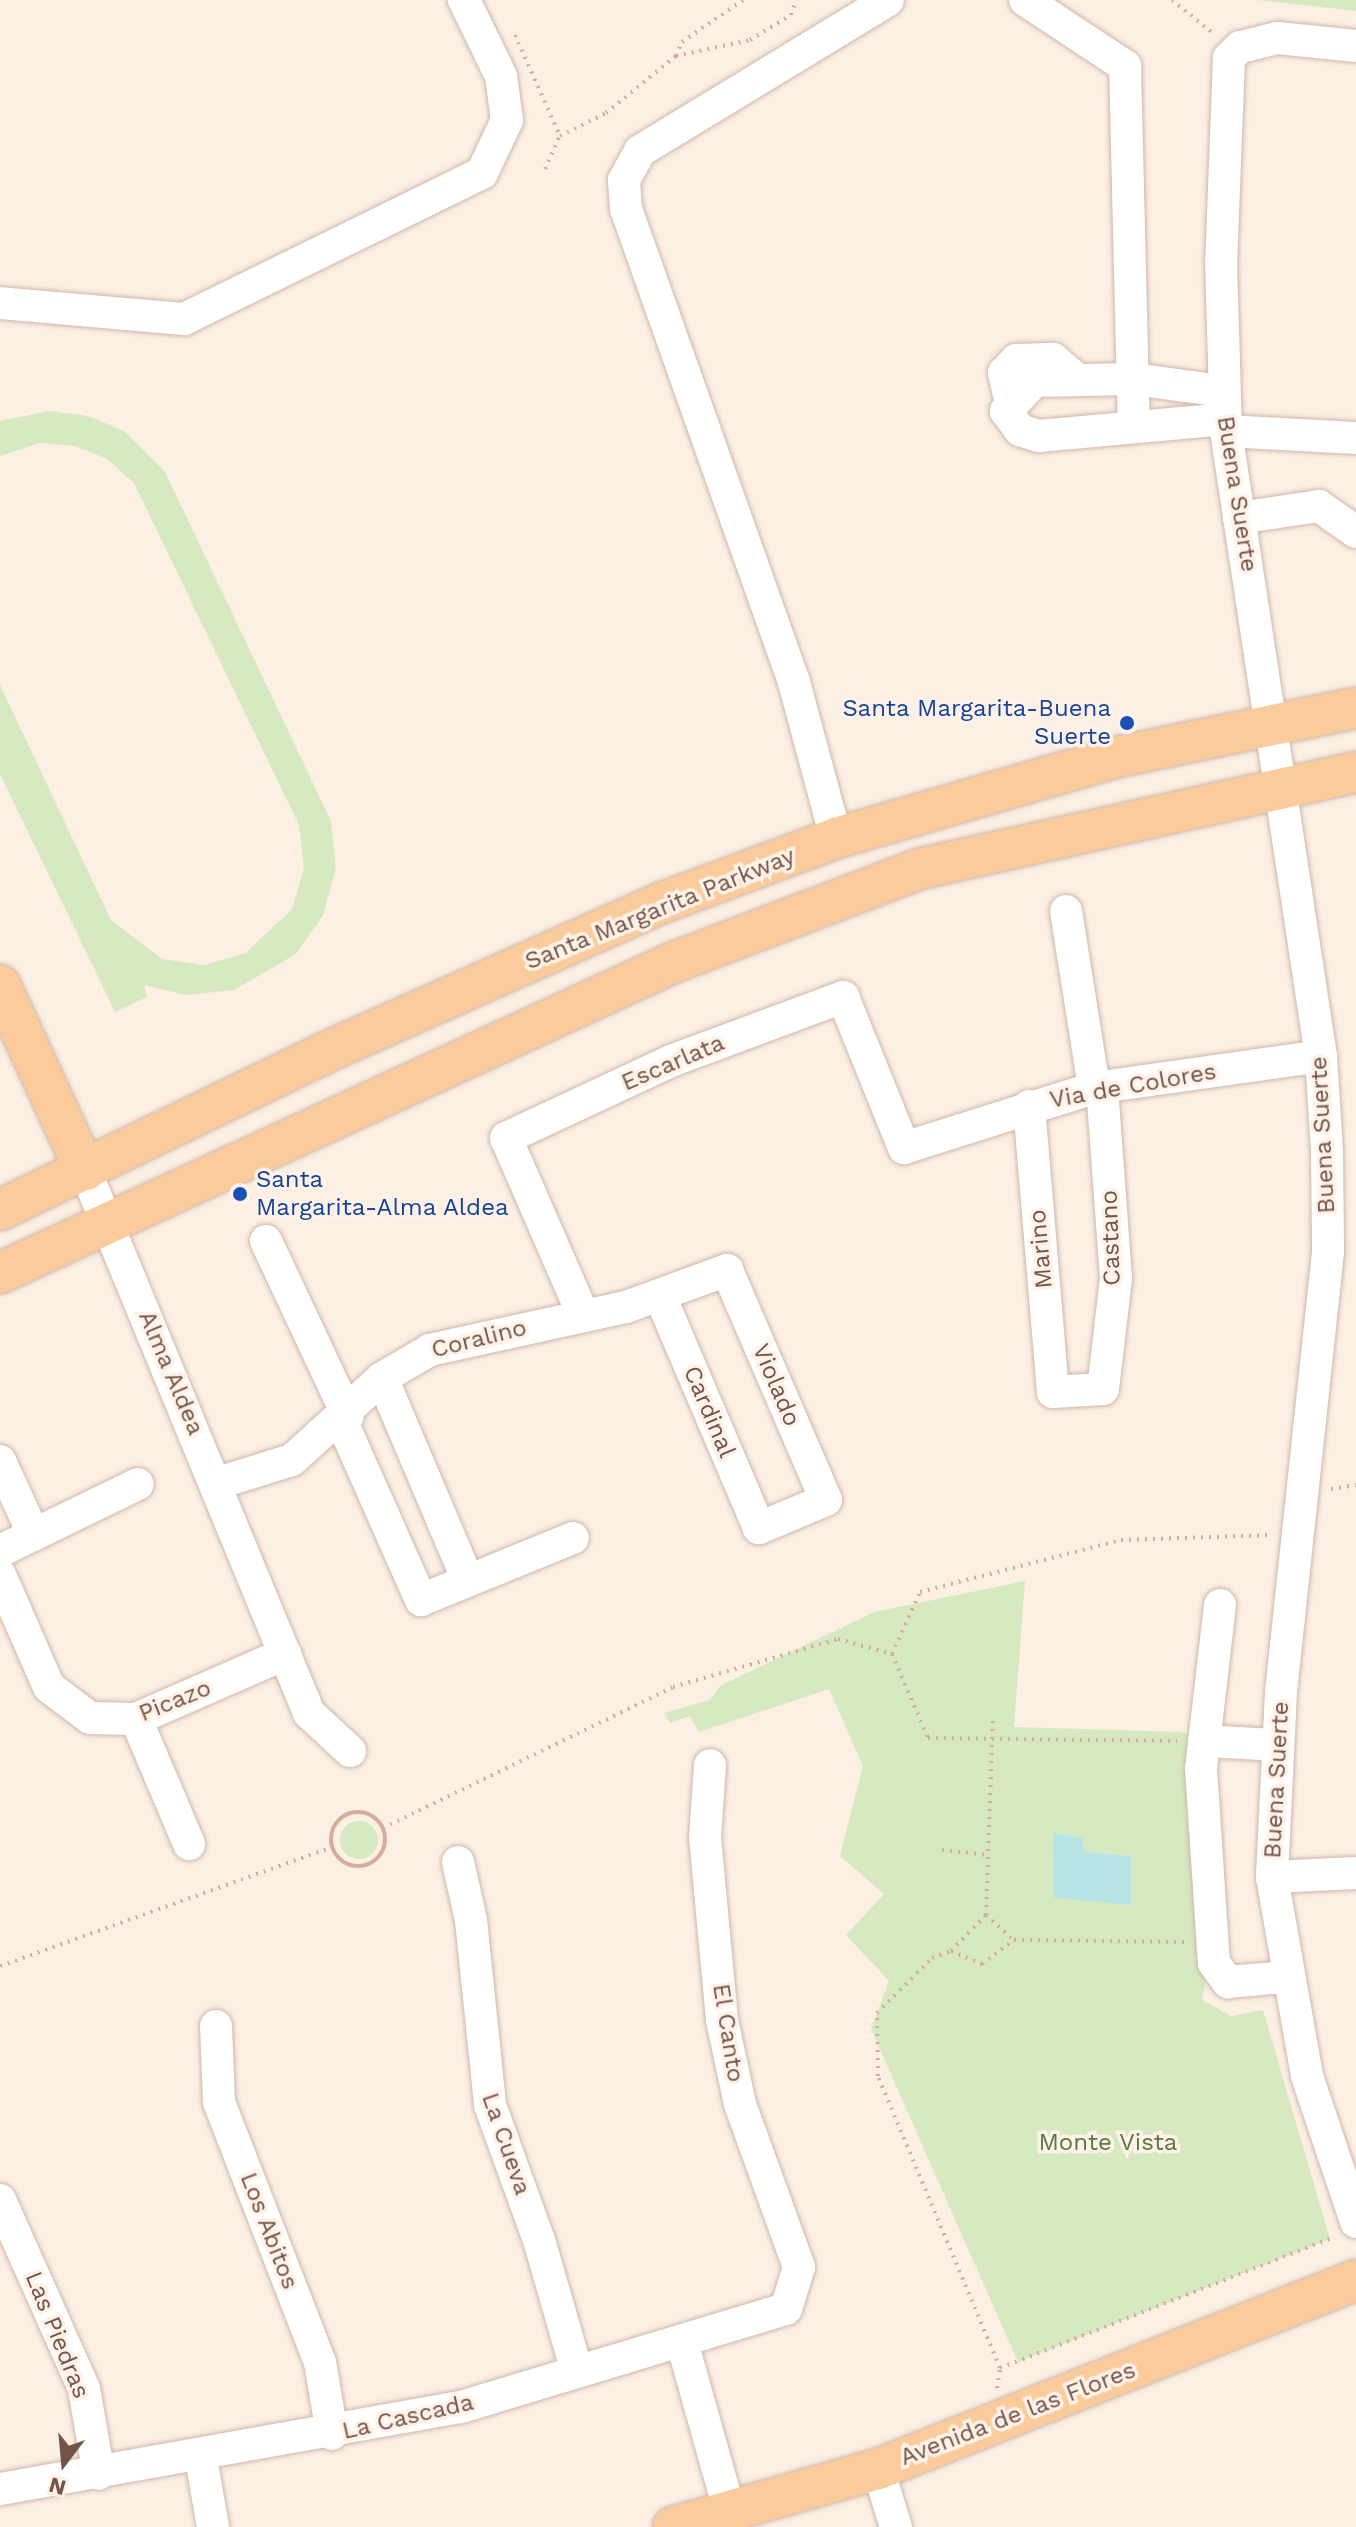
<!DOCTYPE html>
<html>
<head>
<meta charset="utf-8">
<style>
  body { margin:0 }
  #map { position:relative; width:1356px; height:2527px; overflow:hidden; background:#fcefe3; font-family:"Work Sans",sans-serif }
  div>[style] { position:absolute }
  .green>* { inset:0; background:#d7e9c1 }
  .round { border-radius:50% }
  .water>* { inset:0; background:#b7e5e5 }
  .path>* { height:4px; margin-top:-2px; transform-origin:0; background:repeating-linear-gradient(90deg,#d6ac9e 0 2px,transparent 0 8px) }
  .path>.ring { margin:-2px; padding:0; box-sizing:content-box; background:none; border:4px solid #d6ac9e; border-radius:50% }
  .roads { filter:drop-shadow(0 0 2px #cfb7ac) drop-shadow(0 0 2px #cfb7ac) }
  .minor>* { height:32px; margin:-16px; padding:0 16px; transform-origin:16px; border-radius:16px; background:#fff }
  .major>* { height:40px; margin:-20px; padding:0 20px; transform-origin:20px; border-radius:20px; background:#fbcb9b }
  .dots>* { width:22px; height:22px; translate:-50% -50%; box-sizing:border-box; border:4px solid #fff3e9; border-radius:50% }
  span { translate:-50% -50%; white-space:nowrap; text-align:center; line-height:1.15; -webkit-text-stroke:7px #fff3e9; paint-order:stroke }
  .street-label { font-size:24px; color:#745349 }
  .transit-label { font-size:24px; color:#164399 }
  .right { translate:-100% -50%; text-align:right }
  .left { translate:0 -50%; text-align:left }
  .park-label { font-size:24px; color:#597941 }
  .north { position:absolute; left:24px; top:2423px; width:80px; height:80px; -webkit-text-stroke:6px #fff3e9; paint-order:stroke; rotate:196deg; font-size:22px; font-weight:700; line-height:32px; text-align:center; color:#745349 }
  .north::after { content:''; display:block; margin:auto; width:28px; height:36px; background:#745349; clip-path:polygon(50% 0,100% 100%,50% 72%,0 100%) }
</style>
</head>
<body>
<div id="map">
  <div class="green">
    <div style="clip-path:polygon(1258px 0,1356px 0,1356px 11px,1348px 10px)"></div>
    <div style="clip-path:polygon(49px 411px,88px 416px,124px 431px,165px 472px,331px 821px,336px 868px,323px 915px,296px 954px,234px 990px,186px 995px,144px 985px,147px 997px,115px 1012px,0 774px,0 685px,111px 920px,162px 959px,204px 965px,246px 953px,292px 909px,304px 868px,299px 825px,134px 483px,107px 459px,75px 446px,39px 443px,0 456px,0 421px)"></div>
    <div style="clip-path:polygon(1025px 1581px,1014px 1727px,1181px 1732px,1204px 1741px,1213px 1942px,1202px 2000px,1231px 2016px,1263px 2010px,1330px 2239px,1018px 2362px,871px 2029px,889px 1981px,846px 1935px,884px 1894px,840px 1856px,863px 1766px,829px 1689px,699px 1732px,690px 1716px,670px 1723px,664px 1713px,710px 1700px,720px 1686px,874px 1612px)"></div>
    <div class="round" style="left:340px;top:1821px;width:38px;height:38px"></div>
  </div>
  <div class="water">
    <div style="clip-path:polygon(1053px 1833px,1083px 1838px,1083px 1852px,1131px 1856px,1131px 1905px,1054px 1898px)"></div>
  </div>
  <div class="path">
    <div style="left:1172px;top:0;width:54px;rotate:39deg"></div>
    <div style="left:515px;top:35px;width:111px;rotate:66deg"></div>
    <div style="left:676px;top:56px;width:15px;rotate:-67deg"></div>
    <div style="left:682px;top:42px;width:74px;rotate:-34.5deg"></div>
    <div style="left:545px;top:169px;width:36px;rotate:-66deg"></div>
    <div style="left:560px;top:136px;width:51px;rotate:-26.6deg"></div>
    <div style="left:606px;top:113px;width:90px;rotate:-39.2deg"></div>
    <div style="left:676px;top:56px;width:76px;rotate:-12.2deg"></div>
    <div style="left:750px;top:40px;width:48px;rotate:-31.4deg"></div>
    <div style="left:791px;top:15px;width:16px;rotate:-72deg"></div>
    <div style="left:1331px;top:1489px;width:25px;rotate:-9deg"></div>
    <div style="left:892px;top:1654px;width:91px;rotate:66.8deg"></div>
    <div style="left:928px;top:1738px;width:249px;rotate:0.7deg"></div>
    <div class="ring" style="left:331px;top:1812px;width:50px;height:50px"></div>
    <div style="left:383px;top:1828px;width:322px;rotate:-25.9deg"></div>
    <div style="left:673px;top:1687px;width:172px;rotate:-16.2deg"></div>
    <div style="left:838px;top:1639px;width:56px;rotate:15.5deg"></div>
    <div style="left:892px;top:1654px;width:68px;rotate:-65.7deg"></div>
    <div style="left:920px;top:1592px;width:208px;rotate:-14.5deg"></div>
    <div style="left:1121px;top:1540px;width:152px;rotate:-1.9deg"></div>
    <div style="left:942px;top:1850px;width:46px;rotate:6.2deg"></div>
    <div style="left:986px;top:1915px;width:197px;rotate:-88deg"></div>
    <div style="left:951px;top:1951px;width:50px;rotate:-45.8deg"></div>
    <div style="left:986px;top:1915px;width:38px;rotate:42deg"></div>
    <div style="left:0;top:1966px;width:354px;rotate:-19.7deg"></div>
    <div style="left:1000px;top:2368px;width:354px;rotate:-21.4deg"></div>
    <div style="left:997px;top:2388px;width:20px;rotate:-81deg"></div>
    <div style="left:1000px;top:2368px;width:316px;rotate:-112.7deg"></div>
    <div style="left:878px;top:2076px;width:63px;rotate:-90.9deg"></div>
    <div style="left:877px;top:2013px;width:78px;rotate:-45deg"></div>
    <div style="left:932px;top:1958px;width:20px;rotate:-20deg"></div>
    <div style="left:951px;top:1951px;width:34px;rotate:23deg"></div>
    <div style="left:982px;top:1964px;width:40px;rotate:-37deg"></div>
    <div style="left:1014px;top:1940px;width:172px;rotate:0.7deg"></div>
  </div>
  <div class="roads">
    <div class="minor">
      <div style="left:1025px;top:0;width:120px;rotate:33.4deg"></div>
      <div style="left:1125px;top:66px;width:356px;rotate:88.6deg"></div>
      <div style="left:1356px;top:46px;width:79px;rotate:-174.2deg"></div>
      <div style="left:1277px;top:38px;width:38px;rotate:166deg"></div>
      <div style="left:1240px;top:47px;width:16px;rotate:135deg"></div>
      <div style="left:1229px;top:58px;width:204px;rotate:92.2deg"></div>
      <div style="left:1221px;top:262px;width:169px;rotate:88.3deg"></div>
      <div style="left:1226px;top:431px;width:632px;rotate:81.36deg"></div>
      <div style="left:1321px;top:1056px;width:95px;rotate:86.4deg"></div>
      <div style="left:1327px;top:1151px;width:101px;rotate:89.4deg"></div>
      <div style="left:1328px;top:1252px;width:443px;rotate:96.1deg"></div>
      <div style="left:1281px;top:1692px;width:185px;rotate:92.8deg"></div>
      <div style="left:1272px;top:1877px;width:202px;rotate:80deg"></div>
      <div style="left:1307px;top:2076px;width:154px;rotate:71.4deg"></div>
      <div style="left:0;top:303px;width:185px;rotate:5deg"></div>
      <div style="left:184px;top:319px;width:332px;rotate:-26.1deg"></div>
      <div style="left:482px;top:173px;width:59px;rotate:-64.7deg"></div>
      <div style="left:507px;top:120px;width:44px;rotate:-97.8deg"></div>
      <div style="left:501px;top:76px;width:85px;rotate:-116deg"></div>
      <div style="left:1222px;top:391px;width:91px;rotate:-172.4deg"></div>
      <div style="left:1132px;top:379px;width:97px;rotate:178.8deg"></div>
      <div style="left:1035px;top:381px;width:42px;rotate:134deg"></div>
      <div style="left:1006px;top:411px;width:24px;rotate:54deg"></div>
      <div style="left:1020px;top:430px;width:20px;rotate:18deg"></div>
      <div style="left:1039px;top:436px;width:187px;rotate:-5.2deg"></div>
      <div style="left:1010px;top:399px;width:27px;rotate:-103deg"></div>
      <div style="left:1004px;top:373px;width:18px;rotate:-47deg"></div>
      <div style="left:1016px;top:360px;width:37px;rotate:-2deg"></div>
      <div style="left:1053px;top:359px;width:33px;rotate:40deg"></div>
      <div style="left:1226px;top:431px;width:130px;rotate:3.1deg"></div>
      <div style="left:1239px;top:518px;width:81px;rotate:-8.5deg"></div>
      <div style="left:1319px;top:506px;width:45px;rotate:35.1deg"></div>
      <div style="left:836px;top:838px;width:162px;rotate:-105.1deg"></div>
      <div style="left:794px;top:682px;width:502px;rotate:-109.55deg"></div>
      <div style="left:626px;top:209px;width:29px;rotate:-94deg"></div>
      <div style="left:624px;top:180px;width:33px;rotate:-61deg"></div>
      <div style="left:640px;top:151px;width:290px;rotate:-31.3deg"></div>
      <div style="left:1066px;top:911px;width:179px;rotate:81deg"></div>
      <div style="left:1029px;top:1106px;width:287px;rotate:85.2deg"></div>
      <div style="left:1053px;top:1392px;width:50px;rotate:-3.4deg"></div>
      <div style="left:1103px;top:1389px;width:112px;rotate:-83.3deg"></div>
      <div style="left:1116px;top:1278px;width:192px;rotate:-94.2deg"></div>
      <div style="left:85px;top:1170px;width:587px;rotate:67.58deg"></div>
      <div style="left:309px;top:1713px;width:56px;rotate:42.8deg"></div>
      <div style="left:266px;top:1241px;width:193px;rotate:64.9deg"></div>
      <div style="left:583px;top:1315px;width:193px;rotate:-113.5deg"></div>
      <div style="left:506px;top:1138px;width:182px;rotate:-25deg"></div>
      <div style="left:671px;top:1061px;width:184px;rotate:-20.4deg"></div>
      <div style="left:843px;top:997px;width:163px;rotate:68deg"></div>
      <div style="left:904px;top:1148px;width:199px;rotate:-17.5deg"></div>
      <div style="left:1094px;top:1088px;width:229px;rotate:-8deg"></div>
      <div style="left:382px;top:1378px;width:220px;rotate:67deg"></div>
      <div style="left:342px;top:1422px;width:195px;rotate:66.1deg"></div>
      <div style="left:421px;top:1600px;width:164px;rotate:-22.2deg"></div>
      <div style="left:0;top:1461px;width:79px;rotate:65.4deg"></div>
      <div style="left:218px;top:1483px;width:77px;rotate:-17.3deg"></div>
      <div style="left:292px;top:1460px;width:122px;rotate:-42.3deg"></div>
      <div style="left:382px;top:1378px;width:56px;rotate:-30.3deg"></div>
      <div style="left:430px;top:1350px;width:201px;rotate:-12.4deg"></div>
      <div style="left:626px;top:1307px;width:108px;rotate:-20.1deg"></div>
      <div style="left:727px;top:1270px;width:250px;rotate:66.7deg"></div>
      <div style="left:826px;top:1500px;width:73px;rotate:157.3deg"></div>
      <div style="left:759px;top:1528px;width:252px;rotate:-113.1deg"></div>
      <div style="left:0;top:1551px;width:153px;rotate:-25.9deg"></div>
      <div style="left:0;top:1575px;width:122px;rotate:66.4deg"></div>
      <div style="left:49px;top:1687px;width:51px;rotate:37.1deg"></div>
      <div style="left:90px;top:1718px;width:46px;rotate:1.2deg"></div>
      <div style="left:136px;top:1719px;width:163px;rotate:-23.6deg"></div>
      <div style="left:1220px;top:1605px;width:164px;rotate:96.6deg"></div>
      <div style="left:1201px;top:1768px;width:195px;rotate:86.2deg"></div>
      <div style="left:1214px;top:1963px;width:24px;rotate:54deg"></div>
      <div style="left:1228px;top:1982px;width:57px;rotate:-5deg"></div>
      <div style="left:136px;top:1719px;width:136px;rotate:67deg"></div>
      <div style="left:1204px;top:1741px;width:74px;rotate:3.1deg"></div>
      <div style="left:458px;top:1862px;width:59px;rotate:77.4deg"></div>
      <div style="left:471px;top:1920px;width:186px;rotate:84.1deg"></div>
      <div style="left:490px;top:2105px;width:144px;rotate:70.1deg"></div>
      <div style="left:539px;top:2240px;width:137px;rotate:73.9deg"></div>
      <div style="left:1272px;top:1877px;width:84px;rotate:-2.7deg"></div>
      <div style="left:216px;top:2026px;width:76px;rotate:87.7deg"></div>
      <div style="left:219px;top:2102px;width:279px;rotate:68.8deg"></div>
      <div style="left:320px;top:2362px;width:73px;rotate:80.5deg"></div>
      <div style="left:0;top:2200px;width:207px;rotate:66deg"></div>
      <div style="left:84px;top:2389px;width:86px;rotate:80deg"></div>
      <div style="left:682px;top:2342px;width:178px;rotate:74.3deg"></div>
      <div style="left:201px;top:2458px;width:70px;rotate:80.1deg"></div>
      <div style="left:878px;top:2469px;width:61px;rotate:72.8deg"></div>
      <div style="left:0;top:2489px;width:468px;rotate:-10.1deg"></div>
      <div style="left:461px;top:2407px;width:339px;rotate:-16.8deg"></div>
      <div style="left:786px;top:2309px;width:44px;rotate:-72.8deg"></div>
      <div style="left:799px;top:2267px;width:173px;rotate:-109.9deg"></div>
      <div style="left:740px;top:2104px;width:86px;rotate:-102.1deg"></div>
      <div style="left:722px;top:2020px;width:183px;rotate:-95.3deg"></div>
      <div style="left:705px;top:1838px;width:73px;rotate:-86.1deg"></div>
    </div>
    <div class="major">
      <div style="left:0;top:985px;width:204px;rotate:65.3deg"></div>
      <div style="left:0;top:1210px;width:358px;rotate:-25.8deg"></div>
      <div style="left:322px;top:1054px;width:374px;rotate:-24deg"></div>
      <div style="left:664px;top:902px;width:184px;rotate:-20.4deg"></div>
      <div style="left:836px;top:838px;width:292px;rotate:-16.1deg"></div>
      <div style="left:1117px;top:757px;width:244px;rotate:-11.6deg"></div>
      <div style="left:0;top:1273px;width:740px;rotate:-24.76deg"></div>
      <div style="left:672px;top:963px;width:264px;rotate:-20.8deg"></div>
      <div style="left:919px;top:869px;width:448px;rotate:-12.5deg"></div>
      <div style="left:673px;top:2527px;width:213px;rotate:-15.8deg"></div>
      <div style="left:878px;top:2469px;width:514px;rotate:-21.57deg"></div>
    </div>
  </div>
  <div class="dots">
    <div style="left:1127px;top:723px;background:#1a4fb4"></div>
    <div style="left:240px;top:1194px;background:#1a4fb4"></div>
  </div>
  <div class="street-label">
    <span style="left:1237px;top:494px;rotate:81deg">Buena Suerte</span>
    <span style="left:660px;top:909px;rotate:-22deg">Santa Margarita Parkway</span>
    <span style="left:673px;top:1063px;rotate:-23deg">Escarlata</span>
    <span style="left:1133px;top:1086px;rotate:-10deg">Via de Colores</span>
    <span style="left:1323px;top:1135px;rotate:-93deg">Buena Suerte</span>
    <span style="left:1111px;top:1238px;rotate:-92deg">Castano</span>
    <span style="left:1041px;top:1249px;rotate:-95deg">Marino</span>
    <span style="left:479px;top:1339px;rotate:-14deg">Coralino</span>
    <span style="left:171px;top:1373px;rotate:67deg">Alma Aldea</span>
    <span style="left:776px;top:1385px;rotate:67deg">Violado</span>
    <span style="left:709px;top:1412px;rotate:67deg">Cardinal</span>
    <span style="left:175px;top:1701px;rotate:-22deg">Picazo</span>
    <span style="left:1277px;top:1780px;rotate:-87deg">Buena Suerte</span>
    <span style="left:728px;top:2033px;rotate:81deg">El Canto</span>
    <span style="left:506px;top:2144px;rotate:71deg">La Cueva</span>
    <span style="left:269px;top:2231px;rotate:69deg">Los Abitos</span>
    <span style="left:57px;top:2335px;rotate:68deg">Las Piedras</span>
    <span style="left:1018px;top:2414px;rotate:-21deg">Avenida de las Flores</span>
    <span style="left:408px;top:2417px;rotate:-13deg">La Cascada</span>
  </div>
  <div class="transit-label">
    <span class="right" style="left:1111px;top:723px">Santa Margarita-Buena<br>Suerte</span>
    <span class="left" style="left:256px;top:1194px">Santa<br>Margarita-Alma Aldea</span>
  </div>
  <div class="park-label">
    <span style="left:1108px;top:2143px">Monte Vista</span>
  </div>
  <div class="north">N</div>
</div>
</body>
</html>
